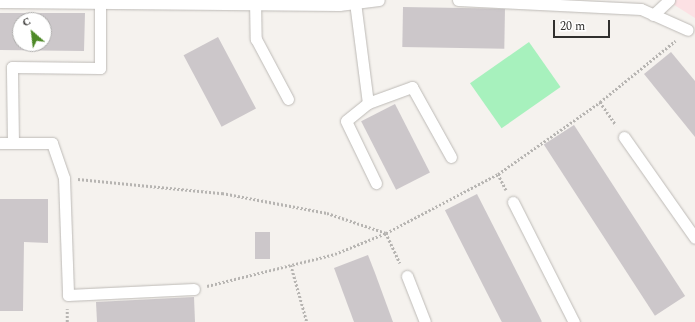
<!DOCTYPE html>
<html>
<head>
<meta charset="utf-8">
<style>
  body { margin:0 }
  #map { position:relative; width:695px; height:322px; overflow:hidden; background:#f5f2ee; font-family:Spectral,serif }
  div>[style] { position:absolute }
  .education>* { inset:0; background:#fce1e4 }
  .green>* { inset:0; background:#a7f1bd; transform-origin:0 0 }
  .building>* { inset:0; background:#ccc7ca; transform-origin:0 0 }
  .path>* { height:2.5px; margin-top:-1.25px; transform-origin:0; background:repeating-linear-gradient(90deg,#b7b5b2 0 2px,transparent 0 4px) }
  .roads { filter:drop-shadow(0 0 1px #bdbab6) drop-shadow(0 0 1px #bdbab6) }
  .lane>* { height:11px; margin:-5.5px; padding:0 5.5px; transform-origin:5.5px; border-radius:5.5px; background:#fff }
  span { translate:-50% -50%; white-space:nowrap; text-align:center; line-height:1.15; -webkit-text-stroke:3px #fff; paint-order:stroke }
  .north { position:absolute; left:12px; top:12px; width:40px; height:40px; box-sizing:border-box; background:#fff; border:1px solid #adacab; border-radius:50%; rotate:332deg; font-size:11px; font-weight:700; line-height:16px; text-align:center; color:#31302e }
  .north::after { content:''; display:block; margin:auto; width:14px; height:18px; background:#4d8927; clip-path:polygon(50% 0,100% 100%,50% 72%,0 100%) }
  .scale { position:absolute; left:553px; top:20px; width:57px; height:18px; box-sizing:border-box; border:2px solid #31302e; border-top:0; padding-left:5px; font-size:12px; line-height:14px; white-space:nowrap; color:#31302e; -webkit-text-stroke:3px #fff; paint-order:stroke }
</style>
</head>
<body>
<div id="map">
  <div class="education">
    <div style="clip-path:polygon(666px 0,695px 0,695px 18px,668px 1px)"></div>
  </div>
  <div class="green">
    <div style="left:529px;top:42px;width:55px;height:72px;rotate:55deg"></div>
  </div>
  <div class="building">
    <div style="left:403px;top:7px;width:102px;height:40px;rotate:1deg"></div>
    <div style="clip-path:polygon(evenodd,0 13px,85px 13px,84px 51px,0 50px,0 13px,20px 20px,44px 20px,44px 44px,20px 44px,20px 20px)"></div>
    <div style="left:218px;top:37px;width:81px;height:39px;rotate:62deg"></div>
    <div style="clip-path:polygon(671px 52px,695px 81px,695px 137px,644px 74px)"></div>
    <div style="left:395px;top:104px;width:77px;height:38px;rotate:63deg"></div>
    <div style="left:574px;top:125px;width:204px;height:36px;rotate:57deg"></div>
    <div style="left:477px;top:194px;width:143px;height:36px;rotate:63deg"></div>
    <div style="clip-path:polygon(0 199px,48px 199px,48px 243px,24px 242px,23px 311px,0 311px)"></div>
    <div style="left:255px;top:232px;width:15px;height:27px"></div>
    <div style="clip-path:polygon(368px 255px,375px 273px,393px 322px,354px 322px,334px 268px)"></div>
    <div style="clip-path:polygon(194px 297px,195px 322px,97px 322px,96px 302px)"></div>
  </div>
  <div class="path">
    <div style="left:600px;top:102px;width:28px;rotate:55deg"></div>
    <div style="left:498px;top:174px;width:18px;rotate:63deg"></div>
    <div style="left:78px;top:179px;width:145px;rotate:5.6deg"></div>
    <div style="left:222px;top:193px;width:107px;rotate:10.8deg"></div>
    <div style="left:327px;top:213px;width:62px;rotate:18.7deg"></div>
    <div style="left:386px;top:233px;width:33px;rotate:65deg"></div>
    <div style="left:291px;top:265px;width:59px;rotate:74.3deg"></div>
    <div style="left:207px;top:286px;width:132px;rotate:-14deg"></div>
    <div style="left:335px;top:254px;width:55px;rotate:-22.4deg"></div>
    <div style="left:386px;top:233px;width:127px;rotate:-27.8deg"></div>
    <div style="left:498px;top:174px;width:125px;rotate:-35.2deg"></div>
    <div style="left:600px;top:102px;width:97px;rotate:-39.1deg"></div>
    <div style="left:67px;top:322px;width:13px;rotate:-90deg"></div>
  </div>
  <div class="roads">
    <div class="lane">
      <div style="left:255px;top:0;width:39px;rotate:89deg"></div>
      <div style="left:256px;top:39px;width:68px;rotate:61.9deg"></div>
      <div style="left:458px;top:0;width:183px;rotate:2.8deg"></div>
      <div style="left:641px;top:9px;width:51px;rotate:24.1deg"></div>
      <div style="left:0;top:2px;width:339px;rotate:0.5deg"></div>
      <div style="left:339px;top:5px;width:40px;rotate:-7.1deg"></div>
      <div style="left:355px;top:2px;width:102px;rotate:82.7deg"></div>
      <div style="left:368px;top:103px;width:47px;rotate:-20deg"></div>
      <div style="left:412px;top:87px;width:80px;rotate:60.9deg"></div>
      <div style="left:653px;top:15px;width:22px;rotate:-43deg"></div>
      <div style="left:368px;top:103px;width:28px;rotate:141deg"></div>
      <div style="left:346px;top:121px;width:69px;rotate:64.2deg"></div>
      <div style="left:624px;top:137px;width:123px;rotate:54.9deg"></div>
      <div style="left:0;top:143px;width:13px"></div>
      <div style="left:13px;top:143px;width:76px;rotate:-90.8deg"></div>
      <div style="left:12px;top:67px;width:88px;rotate:0.7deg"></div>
      <div style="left:100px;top:68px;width:65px;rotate:-90deg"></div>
      <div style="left:13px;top:143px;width:39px"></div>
      <div style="left:52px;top:143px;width:37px;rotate:71deg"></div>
      <div style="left:64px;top:178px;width:117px;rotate:88deg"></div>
      <div style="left:68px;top:295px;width:126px;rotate:-2.7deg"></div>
      <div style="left:513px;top:202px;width:135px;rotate:63.1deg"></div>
      <div style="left:407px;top:276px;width:49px;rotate:68.6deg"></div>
    </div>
  </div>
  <div class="north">С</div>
  <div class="scale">20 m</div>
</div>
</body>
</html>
